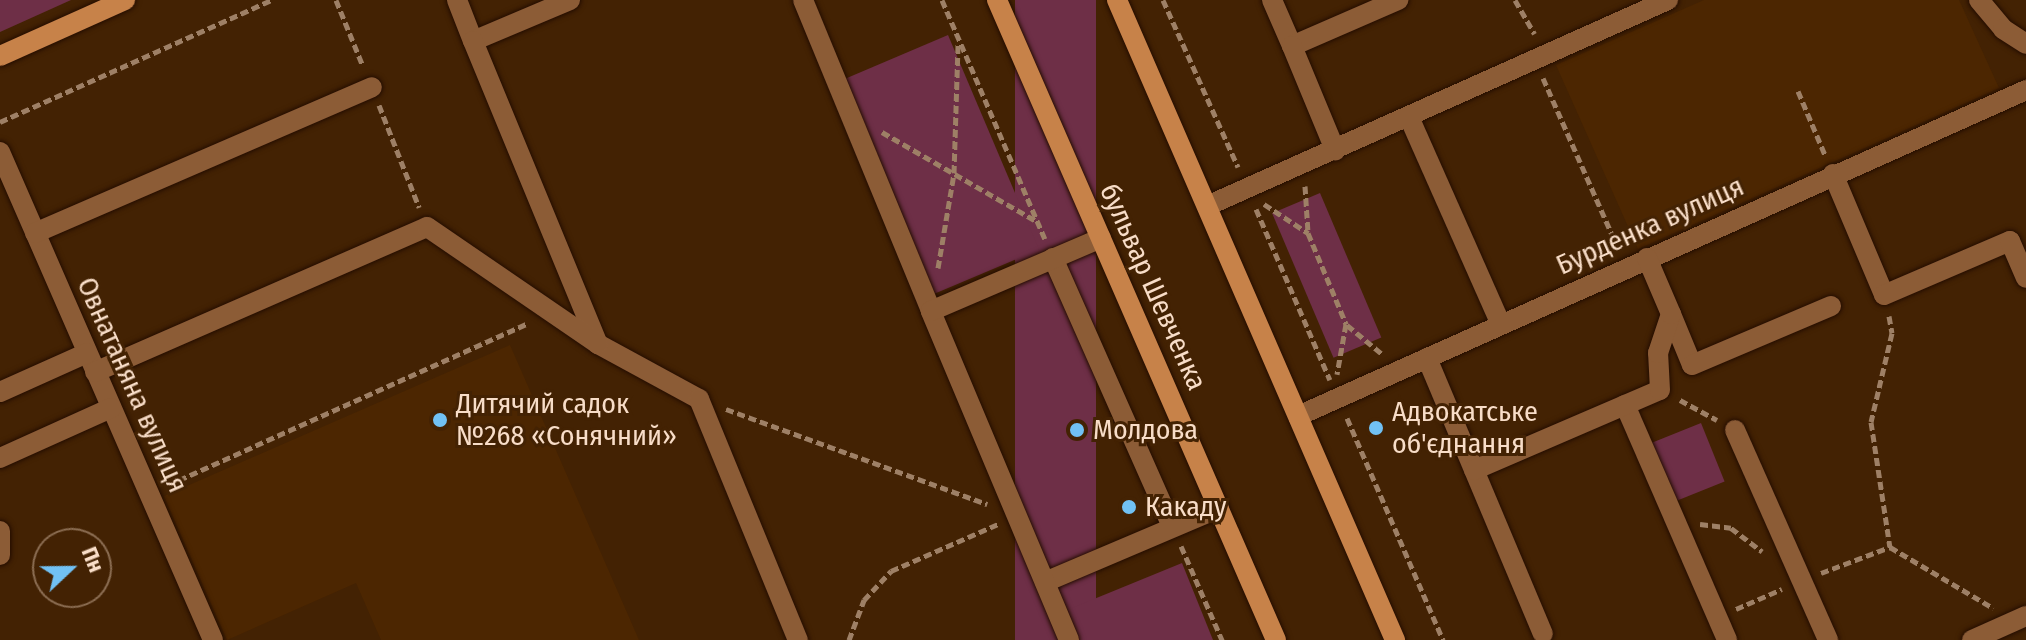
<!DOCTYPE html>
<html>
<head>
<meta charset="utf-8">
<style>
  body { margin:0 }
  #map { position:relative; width:2026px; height:640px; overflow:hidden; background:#432203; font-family:"Fira Sans Condensed",sans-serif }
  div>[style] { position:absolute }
  .built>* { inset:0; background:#4c2601 }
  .green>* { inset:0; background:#6e2f47; transform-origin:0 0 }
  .path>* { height:5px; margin-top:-2.5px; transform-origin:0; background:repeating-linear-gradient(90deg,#9e8066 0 8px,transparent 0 12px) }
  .roads { filter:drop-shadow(0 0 2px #240d00) drop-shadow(0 0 2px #240d00) }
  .minor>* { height:20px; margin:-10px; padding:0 10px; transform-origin:10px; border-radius:10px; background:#8c5c36 }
  .major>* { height:20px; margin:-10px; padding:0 10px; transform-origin:10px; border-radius:10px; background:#c78249 }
  .dots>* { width:22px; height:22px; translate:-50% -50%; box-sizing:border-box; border:4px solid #432203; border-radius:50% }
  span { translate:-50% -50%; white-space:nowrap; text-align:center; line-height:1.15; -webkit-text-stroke:6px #432203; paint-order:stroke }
  .street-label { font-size:28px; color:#f8ddc8 }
  .poi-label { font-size:28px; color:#f8ddc8 }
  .left { translate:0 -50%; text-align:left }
  .north { position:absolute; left:32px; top:528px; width:80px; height:80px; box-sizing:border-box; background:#432203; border:2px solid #8b6d52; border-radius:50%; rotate:68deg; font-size:22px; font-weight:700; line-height:32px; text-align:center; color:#f8ddc8 }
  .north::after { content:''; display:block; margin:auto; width:28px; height:36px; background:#71c1f4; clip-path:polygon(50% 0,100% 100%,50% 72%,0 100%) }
</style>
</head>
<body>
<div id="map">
  <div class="built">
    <div style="clip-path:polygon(1704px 0,1959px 0,1999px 88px,1638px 249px,1556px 65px)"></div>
    <div style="clip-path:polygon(510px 345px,639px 640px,381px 640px,356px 583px,227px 640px,164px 496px)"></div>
  </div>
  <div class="green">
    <div style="clip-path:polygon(0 0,71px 0,0 32px)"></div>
    <div style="left:1015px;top:0;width:81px;height:698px"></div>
    <div style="left:948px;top:35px;width:233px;height:120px;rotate:67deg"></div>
    <div style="left:1320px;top:193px;width:157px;height:52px;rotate:67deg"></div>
    <div style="left:1701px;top:423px;width:63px;height:53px;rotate:68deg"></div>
    <div style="clip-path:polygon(1182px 563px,1213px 640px,1085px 640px,1072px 608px)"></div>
  </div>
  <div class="path">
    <div style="left:336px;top:0;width:71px;rotate:67.8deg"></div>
    <div style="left:942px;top:0;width:260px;rotate:66.7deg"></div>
    <div style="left:1163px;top:0;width:183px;rotate:65.8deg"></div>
    <div style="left:1515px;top:0;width:39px;rotate:60deg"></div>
    <div style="left:1543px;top:78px;width:186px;rotate:66.2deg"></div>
    <div style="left:1798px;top:91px;width:69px;rotate:67.1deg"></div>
    <div style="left:379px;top:105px;width:110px;rotate:68.6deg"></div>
    <div style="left:0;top:122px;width:297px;rotate:-24.2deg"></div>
    <div style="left:882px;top:132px;width:178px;rotate:30deg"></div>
    <div style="left:1305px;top:186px;width:46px;rotate:86.3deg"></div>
    <div style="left:1264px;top:204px;width:53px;rotate:33.4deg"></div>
    <div style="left:1308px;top:233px;width:99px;rotate:67.3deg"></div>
    <div style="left:1346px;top:324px;width:51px;rotate:100.2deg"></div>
    <div style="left:1256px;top:209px;width:186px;rotate:66.6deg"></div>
    <div style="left:938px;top:268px;width:96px;rotate:-80.4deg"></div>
    <div style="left:954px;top:173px;width:129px;rotate:-88.2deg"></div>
    <div style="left:1889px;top:316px;width:17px;rotate:80deg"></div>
    <div style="left:1892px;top:333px;width:91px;rotate:103.3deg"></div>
    <div style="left:1871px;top:422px;width:126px;rotate:81.4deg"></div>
    <div style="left:1347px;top:325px;width:45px;rotate:39.6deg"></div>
    <div style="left:1680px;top:400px;width:42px;rotate:28.4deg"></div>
    <div style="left:726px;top:409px;width:278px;rotate:20deg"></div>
    <div style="left:1347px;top:418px;width:242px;rotate:66.6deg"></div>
    <div style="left:168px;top:485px;width:393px;rotate:-24.2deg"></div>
    <div style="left:1700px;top:524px;width:31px;rotate:7deg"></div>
    <div style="left:1731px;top:528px;width:39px;rotate:37deg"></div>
    <div style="left:1181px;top:546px;width:103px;rotate:66.4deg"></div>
    <div style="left:1821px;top:573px;width:74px;rotate:-20.6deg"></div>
    <div style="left:1890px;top:547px;width:120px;rotate:30.6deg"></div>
    <div style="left:1736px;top:609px;width:50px;rotate:-23.5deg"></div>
    <div style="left:849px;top:640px;width:43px;rotate:-69.4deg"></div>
    <div style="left:864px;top:600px;width:40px;rotate:-47deg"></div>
    <div style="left:891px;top:571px;width:117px;rotate:-23.7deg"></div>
  </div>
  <div class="roads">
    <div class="minor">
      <div style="left:457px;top:0;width:44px;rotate:68.7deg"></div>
      <div style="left:570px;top:0;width:105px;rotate:157.1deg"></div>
      <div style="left:473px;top:41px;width:328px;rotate:67.6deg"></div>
      <div style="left:598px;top:344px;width:115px;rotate:28.6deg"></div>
      <div style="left:699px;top:399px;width:261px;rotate:67.7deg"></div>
      <div style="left:803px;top:0;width:336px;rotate:67.6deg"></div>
      <div style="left:1272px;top:0;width:50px;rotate:66.5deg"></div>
      <div style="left:1292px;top:46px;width:116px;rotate:-23.5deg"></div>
      <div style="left:1979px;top:0;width:38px;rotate:50deg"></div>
      <div style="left:2003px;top:29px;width:27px;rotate:33deg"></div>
      <div style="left:1292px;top:46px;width:113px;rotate:67.5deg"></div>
      <div style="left:1409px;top:117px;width:227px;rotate:66.1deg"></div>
      <div style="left:0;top:152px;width:532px;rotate:66.42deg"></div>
      <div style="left:1833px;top:174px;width:131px;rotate:67.1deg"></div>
      <div style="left:1884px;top:295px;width:137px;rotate:-23.2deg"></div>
      <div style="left:2010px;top:241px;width:40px;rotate:66.6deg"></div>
      <div style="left:1207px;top:206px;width:505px;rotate:-24.08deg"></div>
      <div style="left:35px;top:233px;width:367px;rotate:-23.4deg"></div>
      <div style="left:1053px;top:258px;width:294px;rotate:66.1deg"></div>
      <div style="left:1671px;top:314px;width:55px;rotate:67.6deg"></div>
      <div style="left:1692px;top:365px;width:151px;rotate:-23deg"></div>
      <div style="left:1427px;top:358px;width:299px;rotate:67.2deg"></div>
      <div style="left:95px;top:372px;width:362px;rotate:-23.6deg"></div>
      <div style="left:427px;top:227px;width:207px;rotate:34.4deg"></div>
      <div style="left:0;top:392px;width:95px;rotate:-24.1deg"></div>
      <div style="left:1625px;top:405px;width:256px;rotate:66.5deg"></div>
      <div style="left:1298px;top:416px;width:798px;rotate:-24.12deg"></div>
      <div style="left:1735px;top:430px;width:230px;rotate:66.1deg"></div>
      <div style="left:0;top:458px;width:122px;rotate:-24.2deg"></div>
      <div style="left:1474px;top:470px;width:202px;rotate:-23.3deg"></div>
      <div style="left:1660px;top:390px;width:37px;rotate:-93deg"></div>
      <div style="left:1658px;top:353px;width:41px;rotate:-71.6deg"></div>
      <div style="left:1671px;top:314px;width:61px;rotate:-113.2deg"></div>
      <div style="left:0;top:531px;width:24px;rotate:90deg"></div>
      <div style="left:1045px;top:582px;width:189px;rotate:-23deg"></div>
      <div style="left:1069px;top:640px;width:357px;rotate:-112.8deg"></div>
      <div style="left:931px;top:311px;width:185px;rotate:-23.2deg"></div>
      <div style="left:1972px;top:640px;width:59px;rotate:-24deg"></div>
    </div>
    <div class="major">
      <div style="left:997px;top:0;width:698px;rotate:66.45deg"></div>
      <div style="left:1117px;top:0;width:698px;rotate:66.52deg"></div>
      <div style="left:0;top:56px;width:137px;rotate:-24.1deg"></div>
    </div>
  </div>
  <div class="dots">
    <div style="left:440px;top:420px;background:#71c1f4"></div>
    <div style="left:1376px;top:428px;background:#71c1f4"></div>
    <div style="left:1077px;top:430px;background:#71c1f4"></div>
    <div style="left:1129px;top:507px;background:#71c1f4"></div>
  </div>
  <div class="street-label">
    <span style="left:1650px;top:226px;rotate:-24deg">Бурденка вулиця</span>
    <span style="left:1153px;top:287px;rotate:66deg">бульвар Шевченка</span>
    <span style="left:132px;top:385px;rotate:66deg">Овнатаняна вулиця</span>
  </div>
  <div class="poi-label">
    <span class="left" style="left:456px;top:420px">Дитячий садок<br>№268 «Сонячний»</span>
    <span class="left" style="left:1392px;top:428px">Адвокатське<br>об'єднання</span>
    <span class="left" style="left:1093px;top:430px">Молдова</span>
    <span class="left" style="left:1145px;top:507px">Какаду</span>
  </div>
  <div class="north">Пн</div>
</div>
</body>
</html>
